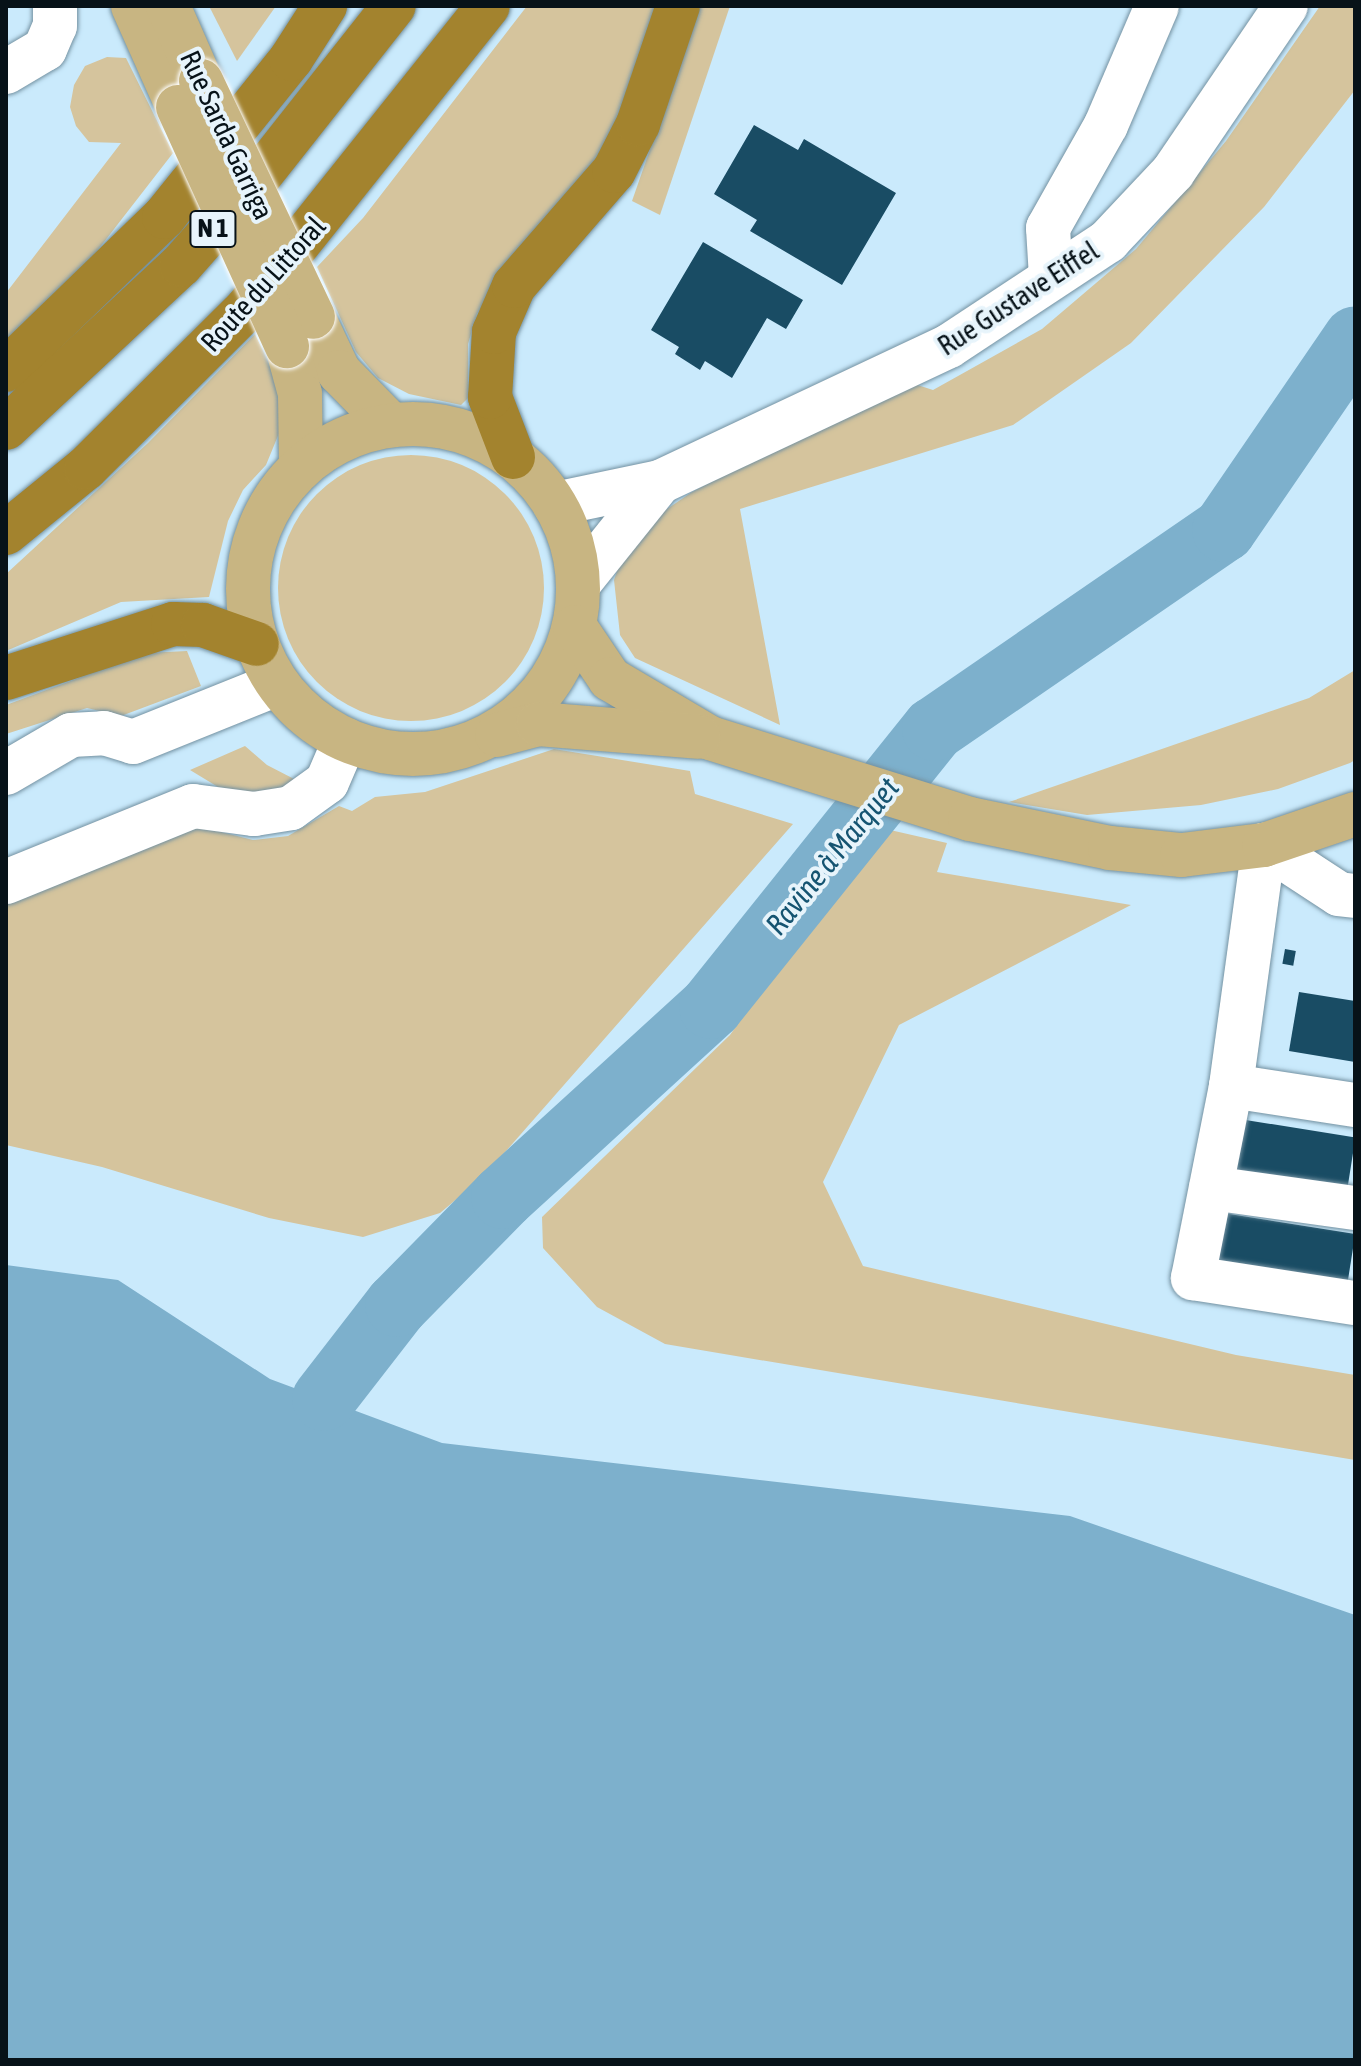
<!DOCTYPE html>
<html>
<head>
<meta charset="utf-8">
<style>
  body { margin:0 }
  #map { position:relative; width:1361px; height:2066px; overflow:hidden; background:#caeafc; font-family:"Asap Condensed",sans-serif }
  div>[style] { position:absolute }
  .green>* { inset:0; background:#d5c49d }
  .round { border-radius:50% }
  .water>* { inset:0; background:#7db0cc }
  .river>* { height:64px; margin:-32px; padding:0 32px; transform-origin:32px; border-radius:32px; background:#7db0cc }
  .building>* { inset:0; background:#194c64; transform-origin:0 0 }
  .roads { filter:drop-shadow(0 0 2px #7391a1) drop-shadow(0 0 2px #7391a1) }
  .minor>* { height:44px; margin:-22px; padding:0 22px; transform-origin:22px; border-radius:22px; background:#fff }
  .major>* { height:44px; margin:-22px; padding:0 22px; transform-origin:22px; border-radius:22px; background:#c8b582 }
  .major>.ring { margin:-22px; padding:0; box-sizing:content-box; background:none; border:44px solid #c8b582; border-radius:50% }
  .highway>* { height:44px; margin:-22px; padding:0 22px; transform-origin:22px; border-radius:22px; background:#a3832e }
  .bridges { filter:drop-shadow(0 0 2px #fff) drop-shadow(0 0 2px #fff) }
  .major-bridge>* { height:44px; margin:-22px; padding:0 22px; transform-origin:22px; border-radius:22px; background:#c8b582 }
  span { translate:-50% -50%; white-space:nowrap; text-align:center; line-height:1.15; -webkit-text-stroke:8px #e7f4fb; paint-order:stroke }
  .shield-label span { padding:2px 6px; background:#e7f4fb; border:2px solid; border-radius:6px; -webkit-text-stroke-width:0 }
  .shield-label { font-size:26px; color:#071218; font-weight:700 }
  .street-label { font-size:28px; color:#071218 }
  .water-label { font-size:30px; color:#155471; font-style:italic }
  .frame { position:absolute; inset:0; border:8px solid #071218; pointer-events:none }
</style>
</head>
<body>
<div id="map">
  <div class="green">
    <div style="clip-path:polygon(209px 6px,276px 6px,237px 61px)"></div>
    <div style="clip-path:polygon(527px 6px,661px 6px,625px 107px,589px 178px,500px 278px,477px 314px,468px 344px,468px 398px,461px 405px,409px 394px,378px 378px,356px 352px,317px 267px,363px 218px)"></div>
    <div style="clip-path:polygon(700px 6px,730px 6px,660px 215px,632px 201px)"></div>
    <div style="clip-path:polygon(1320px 6px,1355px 6px,1355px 90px,1264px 207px,1131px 343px,1013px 425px,740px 509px,780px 725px,635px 658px,620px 635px,614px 580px,625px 548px,648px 522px,692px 492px,905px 381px,933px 390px,1042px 329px,1136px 249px,1226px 141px)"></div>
    <div style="clip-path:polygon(107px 57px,126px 58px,173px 153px,66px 291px,6px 348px,6px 293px,121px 143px,89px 142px,76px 126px,70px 107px,74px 85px,85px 66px)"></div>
    <div style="clip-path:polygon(255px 334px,276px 378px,282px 426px,266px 465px,243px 490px,228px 521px,209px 597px,121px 602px,6px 651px,6px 574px,148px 443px)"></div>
    <div class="round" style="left:278px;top:455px;width:266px;height:266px"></div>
    <div style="clip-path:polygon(187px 651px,201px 686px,121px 716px,87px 708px,6px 734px,6px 705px,146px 653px)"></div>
    <div style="clip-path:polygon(1355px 670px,1355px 760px,1350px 763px,1278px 789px,1201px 805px,1087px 815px,1009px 802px,1309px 698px)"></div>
    <div style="clip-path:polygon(245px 746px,267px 765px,296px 780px,270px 796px,218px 787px,190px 770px)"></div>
    <div style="clip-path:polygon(554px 749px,690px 771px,695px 794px,793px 824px,484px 1176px,440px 1213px,363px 1237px,269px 1218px,102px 1167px,6px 1145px,6px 900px,190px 824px,253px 840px,288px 836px,339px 806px,352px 811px,375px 797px,425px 792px)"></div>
    <div style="clip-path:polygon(877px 827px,947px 843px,937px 872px,1131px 905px,899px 1025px,823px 1182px,863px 1266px,1236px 1355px,1355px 1375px,1355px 1460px,665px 1344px,597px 1307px,543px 1248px,542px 1217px,730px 1035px)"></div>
  </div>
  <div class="water">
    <div style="clip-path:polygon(6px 1265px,118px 1280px,270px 1379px,442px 1443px,1070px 1516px,1355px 1615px,1355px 2060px,6px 2060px)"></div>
  </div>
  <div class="river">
    <div style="left:324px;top:1399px;width:119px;rotate:-52.2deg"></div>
    <div style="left:397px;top:1305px;width:151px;rotate:-45.5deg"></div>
    <div style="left:503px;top:1197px;width:282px;rotate:-42.4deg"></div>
    <div style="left:711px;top:1007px;width:356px;rotate:-51.3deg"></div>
    <div style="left:934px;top:729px;width:352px;rotate:-34.5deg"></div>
    <div style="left:1224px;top:530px;width:232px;rotate:-55.6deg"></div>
  </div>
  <div class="building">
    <div style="clip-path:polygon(754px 125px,798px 150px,804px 139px,896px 193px,842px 285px,750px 231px,757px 220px,714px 194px)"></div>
    <div style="clip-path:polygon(703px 242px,803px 300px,786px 329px,767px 318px,732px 378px,705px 361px,700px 370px,675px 354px,679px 347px,651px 330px)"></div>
    <div style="left:1285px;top:949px;width:11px;height:15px;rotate:10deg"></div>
    <div style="clip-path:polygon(1299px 992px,1355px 1001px,1355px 1062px,1289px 1051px)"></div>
    <div style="left:1233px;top:1118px;width:124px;height:53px;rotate:9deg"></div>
    <div style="left:1217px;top:1212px;width:140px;height:54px;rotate:9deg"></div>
  </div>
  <div class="roads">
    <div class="minor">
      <div style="left:6px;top:72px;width:45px;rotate:-30.5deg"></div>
      <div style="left:45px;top:49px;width:25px;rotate:-67deg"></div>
      <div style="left:55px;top:26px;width:20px;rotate:-90deg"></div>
      <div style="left:1051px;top:277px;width:49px;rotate:-93.5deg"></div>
      <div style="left:1048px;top:228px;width:118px;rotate:-60.6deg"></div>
      <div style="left:1106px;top:125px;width:129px;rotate:-66.8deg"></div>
      <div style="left:555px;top:504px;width:107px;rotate:-11.8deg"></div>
      <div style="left:660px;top:482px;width:319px;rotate:-25.2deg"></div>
      <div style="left:949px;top:346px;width:191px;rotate:-33.4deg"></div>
      <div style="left:1108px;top:241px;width:95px;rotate:-46.7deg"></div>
      <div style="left:1173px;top:172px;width:201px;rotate:-55.8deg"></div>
      <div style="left:579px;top:583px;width:129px;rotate:-51.3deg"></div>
      <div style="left:6px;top:773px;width:75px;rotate:-30.3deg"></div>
      <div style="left:71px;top:735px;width:33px;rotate:-3deg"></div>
      <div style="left:104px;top:733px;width:30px;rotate:17deg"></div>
      <div style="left:133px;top:742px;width:155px;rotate:-21.9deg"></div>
      <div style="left:6px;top:882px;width:202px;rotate:-22.1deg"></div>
      <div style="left:193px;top:806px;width:62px;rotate:7.5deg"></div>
      <div style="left:254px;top:814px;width:37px;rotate:-9deg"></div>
      <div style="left:291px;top:808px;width:44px;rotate:-35.8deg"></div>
      <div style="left:327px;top:782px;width:46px;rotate:-66.8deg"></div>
      <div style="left:1355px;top:896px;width:16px;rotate:-173deg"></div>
      <div style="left:1339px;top:894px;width:90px;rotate:-146.8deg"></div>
      <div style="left:1264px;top:845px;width:243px;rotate:97.8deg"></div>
      <div style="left:1231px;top:1086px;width:196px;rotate:101.2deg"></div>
      <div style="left:1193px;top:1278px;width:164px;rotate:8.8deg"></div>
      <div style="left:1231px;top:1086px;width:125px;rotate:8.7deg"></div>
      <div style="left:1211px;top:1188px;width:145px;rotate:7.9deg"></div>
    </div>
    <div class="major">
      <div style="left:133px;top:6px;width:111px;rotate:66deg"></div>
      <div style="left:168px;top:6px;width:82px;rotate:66.3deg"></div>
      <div style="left:313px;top:317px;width:61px;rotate:64.7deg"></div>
      <div style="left:339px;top:372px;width:73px;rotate:45.6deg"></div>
      <div style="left:287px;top:346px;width:50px;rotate:74.8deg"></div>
      <div style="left:300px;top:394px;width:71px;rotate:89.2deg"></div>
      <div class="ring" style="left:248px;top:424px;width:286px;height:286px"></div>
      <div style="left:575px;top:627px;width:63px;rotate:56.1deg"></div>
      <div style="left:610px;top:679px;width:116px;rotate:30.5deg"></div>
      <div style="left:710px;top:738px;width:272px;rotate:17.3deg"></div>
      <div style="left:970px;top:819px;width:143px;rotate:11.7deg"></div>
      <div style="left:1110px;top:848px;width:72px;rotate:5.6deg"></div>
      <div style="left:1182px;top:855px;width:83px;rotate:-7deg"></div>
      <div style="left:1264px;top:845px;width:96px;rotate:-18.8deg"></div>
      <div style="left:497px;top:735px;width:42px;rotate:-15deg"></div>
      <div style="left:538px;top:724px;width:161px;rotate:4.6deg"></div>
    </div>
    <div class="highway">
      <div style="left:6px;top:370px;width:220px;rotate:-44.1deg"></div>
      <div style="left:164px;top:217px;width:203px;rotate:-51.2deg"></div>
      <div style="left:291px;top:59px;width:63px;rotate:-57.3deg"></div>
      <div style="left:6px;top:428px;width:239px;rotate:-43deg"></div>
      <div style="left:181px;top:265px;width:116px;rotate:-48.5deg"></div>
      <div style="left:258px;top:178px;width:219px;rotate:-51.7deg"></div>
      <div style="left:513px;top:457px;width:64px;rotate:-111deg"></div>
      <div style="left:490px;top:397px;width:65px;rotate:-86.5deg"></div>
      <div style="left:494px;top:332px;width:50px;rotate:-66.5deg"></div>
      <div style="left:514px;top:286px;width:152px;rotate:-49deg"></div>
      <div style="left:614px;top:171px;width:53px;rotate:-62.9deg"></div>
      <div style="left:638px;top:124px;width:125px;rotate:-71.3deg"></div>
      <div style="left:6px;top:533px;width:103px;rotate:-39.1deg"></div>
      <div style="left:86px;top:468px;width:227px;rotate:-44.8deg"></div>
      <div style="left:247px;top:308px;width:386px;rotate:-51.4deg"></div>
      <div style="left:6px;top:678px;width:176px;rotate:-17.9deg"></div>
      <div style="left:173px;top:624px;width:30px;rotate:2deg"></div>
      <div style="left:203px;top:625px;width:57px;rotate:19.4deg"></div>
    </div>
  </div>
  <div class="bridges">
    <div class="major-bridge">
      <div style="left:201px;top:81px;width:261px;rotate:64.6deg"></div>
      <div style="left:178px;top:107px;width:263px;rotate:65.5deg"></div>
    </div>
  </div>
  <div class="shield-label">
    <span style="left:213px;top:229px">N 1</span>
  </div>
  <div class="street-label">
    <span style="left:227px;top:135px;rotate:65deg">Rue Sarda Garriga</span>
    <span style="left:263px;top:284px;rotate:-48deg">Route du Littoral</span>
    <span style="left:1018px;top:298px;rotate:-33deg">Rue Gustave Eiffel</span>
  </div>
  <div class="water-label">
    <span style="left:832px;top:856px;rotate:-51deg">Ravine à Marquet</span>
  </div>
  <div class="frame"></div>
</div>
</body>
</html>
